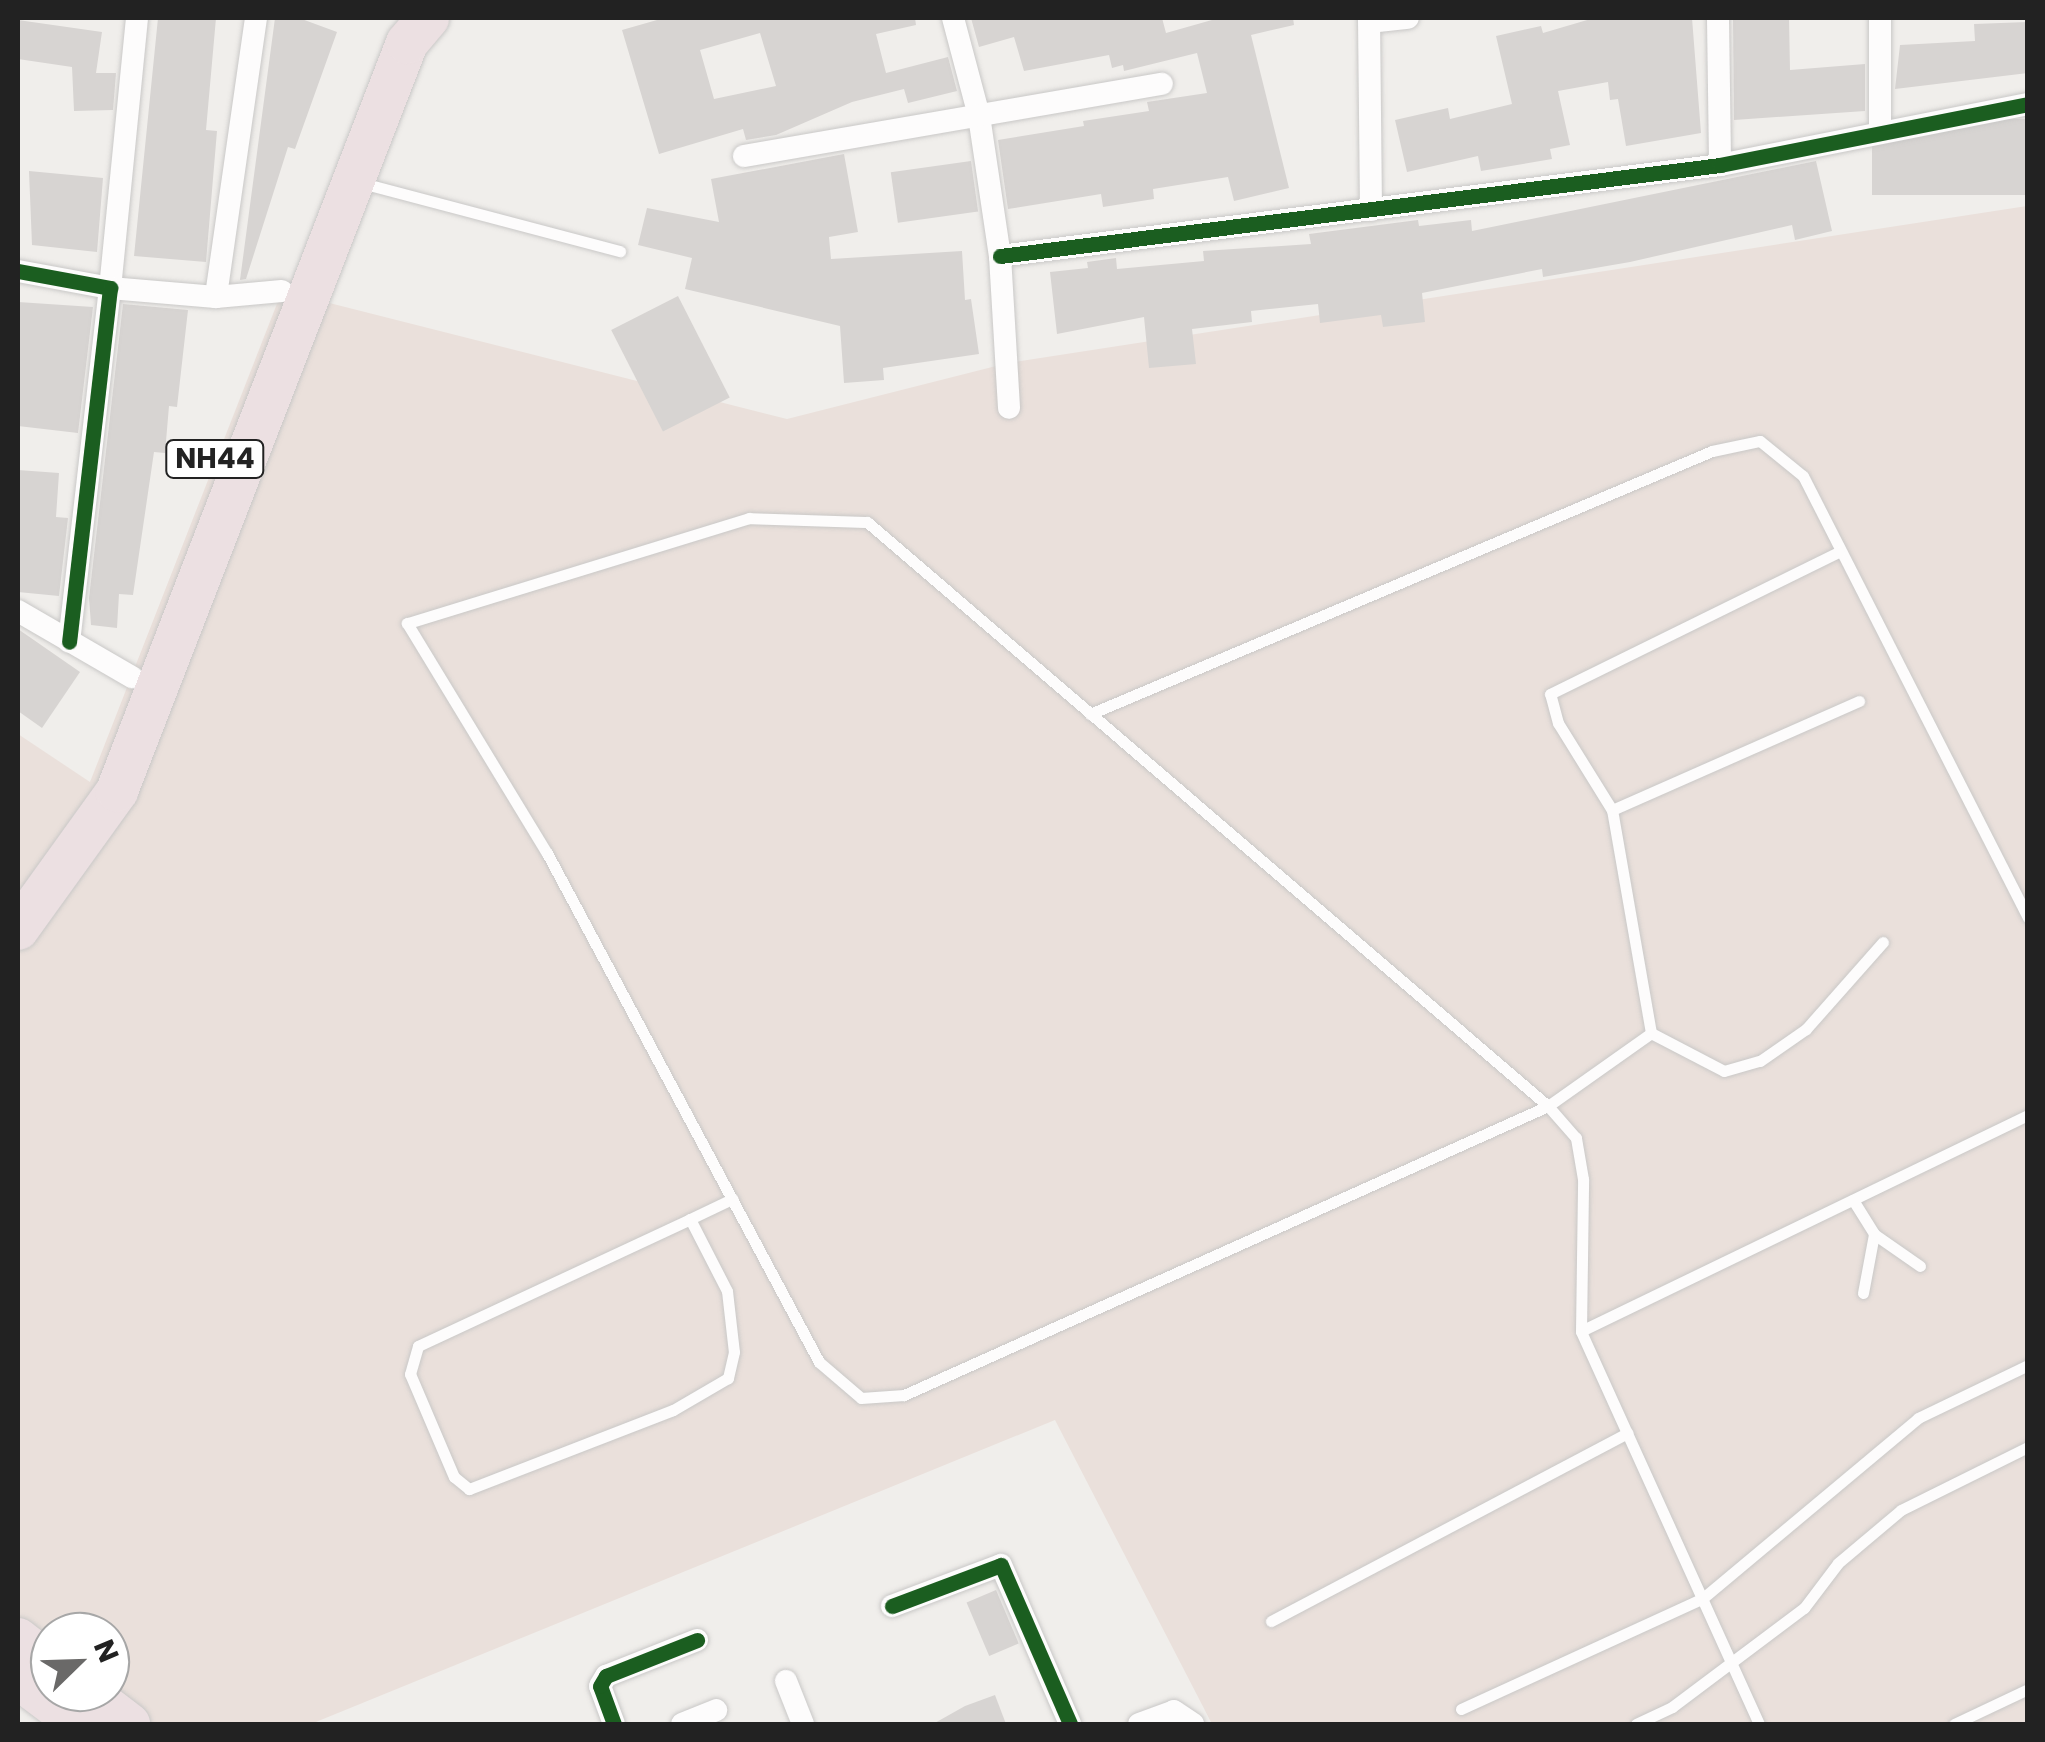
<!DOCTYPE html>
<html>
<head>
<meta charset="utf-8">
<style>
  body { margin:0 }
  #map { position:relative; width:2045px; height:1742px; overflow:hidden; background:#f0eeeb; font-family:Poppins,sans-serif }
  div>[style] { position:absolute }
  .military>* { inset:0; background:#eae0db }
  .building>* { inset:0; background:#d7d4d2; transform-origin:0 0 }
  .roads { filter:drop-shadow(0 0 2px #c9c8c7) drop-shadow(0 0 2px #c9c8c7) }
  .lane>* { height:11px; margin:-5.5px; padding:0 5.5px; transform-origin:5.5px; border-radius:5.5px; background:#fdfcfc }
  .street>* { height:22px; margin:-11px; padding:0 11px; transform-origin:11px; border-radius:11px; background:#fdfcfc }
  .highway>* { height:42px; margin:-21px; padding:0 21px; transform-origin:21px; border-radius:21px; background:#ece0e2 }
  .cycleway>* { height:15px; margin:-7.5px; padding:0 7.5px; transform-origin:7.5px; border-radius:7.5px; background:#1b5e20 }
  span { translate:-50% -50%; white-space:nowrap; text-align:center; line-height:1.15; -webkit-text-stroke:8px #fff; paint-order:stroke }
  .shield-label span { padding:2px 8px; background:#fff; border:2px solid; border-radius:8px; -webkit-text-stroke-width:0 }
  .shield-label { font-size:28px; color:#222; font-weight:700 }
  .frame { position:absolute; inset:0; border:20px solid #222; pointer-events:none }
  .north { position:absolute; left:30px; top:1612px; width:100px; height:100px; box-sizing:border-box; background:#fff; border:2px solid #a7a7a7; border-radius:50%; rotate:67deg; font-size:28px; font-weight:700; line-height:40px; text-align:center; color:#222 }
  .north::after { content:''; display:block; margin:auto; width:35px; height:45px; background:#6a6968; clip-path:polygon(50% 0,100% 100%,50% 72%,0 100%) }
</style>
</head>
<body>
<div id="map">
  <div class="military">
    <div style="clip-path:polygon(2027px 206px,2027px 1724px,1212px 1724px,1055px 1420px,311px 1724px,152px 1724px,108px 1692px,110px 1632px,50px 1632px,50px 1650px,18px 1626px,18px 734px,90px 782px,282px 291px,787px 419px,1008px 363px)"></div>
  </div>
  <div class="building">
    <div style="clip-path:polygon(158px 18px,216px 18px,206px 130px,217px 131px,206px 262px,134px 256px)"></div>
    <div style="clip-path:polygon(275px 18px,299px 18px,337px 32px,295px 149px,288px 147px,246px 279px,240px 280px)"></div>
    <div style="clip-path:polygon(evenodd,664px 18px,915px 18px,916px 25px,876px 34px,886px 73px,948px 57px,957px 91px,908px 103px,904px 89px,852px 102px,776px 135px,746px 140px,743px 129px,659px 154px,622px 30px,664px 18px,760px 33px,776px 86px,714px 99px,700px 50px,760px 33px)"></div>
    <div style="clip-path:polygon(971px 18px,1162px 18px,1166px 33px,1219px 18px,1293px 18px,1294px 25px,1251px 35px,1289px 188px,1234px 201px,1228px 177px,1153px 189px,1154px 199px,1103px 207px,1101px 194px,1008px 209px,998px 140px,1084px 126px,1083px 121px,1149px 111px,1147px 102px,1207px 93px,1197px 53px,1124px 71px,1123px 65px,1112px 68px,1109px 55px,1024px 71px,1014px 37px,979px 47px)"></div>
    <div style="clip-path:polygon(1594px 18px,1692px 18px,1701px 133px,1626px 146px,1618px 99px,1610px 100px,1608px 82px,1558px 91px,1570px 145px,1550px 149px,1552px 159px,1481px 171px,1478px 156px,1407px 172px,1395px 120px,1448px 108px,1450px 119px,1512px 104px,1496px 36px,1541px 26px,1543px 33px)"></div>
    <div style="clip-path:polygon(1733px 18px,1789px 18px,1790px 70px,1865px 64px,1865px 111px,1734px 120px)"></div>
    <div style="clip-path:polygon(18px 20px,102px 32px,96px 73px,116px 73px,113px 110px,74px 111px,72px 67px,18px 59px)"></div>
    <div style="clip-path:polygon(2028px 22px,2028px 73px,1895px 89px,1900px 45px,1975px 41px,1974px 24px)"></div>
    <div style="left:2028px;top:119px;width:76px;height:156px;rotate:90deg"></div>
    <div style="clip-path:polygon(844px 154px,858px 232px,829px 237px,831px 259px,962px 251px,965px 300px,971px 299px,979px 354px,883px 368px,884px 380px,844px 383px,840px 326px,685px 289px,692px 258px,638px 245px,647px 208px,719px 222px,711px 179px)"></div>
    <div style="left:971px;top:161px;width:51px;height:81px;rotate:82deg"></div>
    <div style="clip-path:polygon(1816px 161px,1832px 231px,1795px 240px,1792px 225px,1630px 262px,1543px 277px,1542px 269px,1422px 293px,1425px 322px,1383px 327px,1381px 315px,1320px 323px,1318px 304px,1251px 311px,1252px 322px,1192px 329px,1196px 364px,1149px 368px,1144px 317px,1057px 334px,1050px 272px,1088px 268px,1087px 262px,1116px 258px,1117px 269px,1204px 261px,1203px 251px,1311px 244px,1309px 234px,1418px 220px,1419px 226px,1471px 220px,1472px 231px)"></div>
    <div style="clip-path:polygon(29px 171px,103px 178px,97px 252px,32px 245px)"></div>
    <div style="left:678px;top:296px;width:114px;height:75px;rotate:63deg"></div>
    <div style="clip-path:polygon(18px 302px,93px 307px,78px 433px,18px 426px)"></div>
    <div style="clip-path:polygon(123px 304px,188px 310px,177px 407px,169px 406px,165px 453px,154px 452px,133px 595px,119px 594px,117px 628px,91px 625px,89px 598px)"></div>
    <div style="clip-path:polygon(18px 470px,59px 473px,56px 517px,68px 518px,59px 596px,18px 592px)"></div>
    <div style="clip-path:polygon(18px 629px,80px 672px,42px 728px,18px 711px)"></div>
    <div style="left:996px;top:1590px;width:58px;height:32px;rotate:67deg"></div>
    <div style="clip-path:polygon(995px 1695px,1006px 1724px,933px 1724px,965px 1706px)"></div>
  </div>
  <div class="roads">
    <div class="lane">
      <div style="left:362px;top:183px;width:267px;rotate:14.8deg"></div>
      <div style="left:1090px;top:714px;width:675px;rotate:-22.92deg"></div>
      <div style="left:1712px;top:451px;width:49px;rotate:-11.8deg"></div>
      <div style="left:1760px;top:441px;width:55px;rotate:39.1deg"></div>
      <div style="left:1803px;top:476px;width:495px;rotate:63deg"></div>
      <div style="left:1612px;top:810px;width:102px;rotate:-121.8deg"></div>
      <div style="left:1558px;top:723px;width:30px;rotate:-105deg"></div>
      <div style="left:1550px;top:694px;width:322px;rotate:-26.2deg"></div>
      <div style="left:1651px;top:1033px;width:226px;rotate:-99.9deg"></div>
      <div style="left:1612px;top:810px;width:270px;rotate:-23.8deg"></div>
      <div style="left:1853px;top:1200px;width:40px;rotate:58deg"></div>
      <div style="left:1874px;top:1234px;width:56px;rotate:34.8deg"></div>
      <div style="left:690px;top:1219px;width:81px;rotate:62.8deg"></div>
      <div style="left:727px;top:1291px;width:61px;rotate:83.5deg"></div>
      <div style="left:734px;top:1352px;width:27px;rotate:103deg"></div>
      <div style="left:728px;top:1378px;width:64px;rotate:149.8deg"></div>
      <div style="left:673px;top:1410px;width:219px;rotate:158.8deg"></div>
      <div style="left:469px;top:1489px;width:19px;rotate:-141deg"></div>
      <div style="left:454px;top:1477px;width:112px;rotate:-113.1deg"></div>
      <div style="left:410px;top:1374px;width:29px;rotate:-74deg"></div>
      <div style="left:418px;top:1346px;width:300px;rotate:-25deg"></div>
      <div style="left:690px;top:1219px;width:47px;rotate:-25.5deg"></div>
      <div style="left:1863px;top:1293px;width:60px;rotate:-79.4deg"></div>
      <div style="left:1581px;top:1331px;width:496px;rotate:-25.8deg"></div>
      <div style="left:1271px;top:1621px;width:403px;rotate:-27.8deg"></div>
      <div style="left:1461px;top:1709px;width:266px;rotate:-24.6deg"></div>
      <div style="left:1703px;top:1598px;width:280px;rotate:-39.9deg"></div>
      <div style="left:1918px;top:1418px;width:122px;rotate:-25.7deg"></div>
      <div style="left:1636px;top:1724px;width:40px;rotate:-25deg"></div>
      <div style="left:1672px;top:1707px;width:165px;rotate:-36.9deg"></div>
      <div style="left:1804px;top:1608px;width:56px;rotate:-52.9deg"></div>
      <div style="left:1838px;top:1563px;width:82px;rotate:-40.1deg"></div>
      <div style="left:1901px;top:1510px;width:142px;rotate:-26.4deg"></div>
      <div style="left:1759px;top:1724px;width:431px;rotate:-114.4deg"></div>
      <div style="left:1581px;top:1331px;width:152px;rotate:-89.2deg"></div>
      <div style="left:1583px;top:1179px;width:42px;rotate:-99.7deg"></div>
      <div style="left:1576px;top:1138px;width:43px;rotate:-131.2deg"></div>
      <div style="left:1548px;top:1106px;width:897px;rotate:-139.38deg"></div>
      <div style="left:867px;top:522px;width:118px;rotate:-178.1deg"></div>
      <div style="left:749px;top:518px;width:358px;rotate:162.9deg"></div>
      <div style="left:407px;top:623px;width:269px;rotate:58.7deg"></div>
      <div style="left:547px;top:853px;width:577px;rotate:61.88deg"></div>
      <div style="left:819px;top:1362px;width:55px;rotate:40.6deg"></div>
      <div style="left:861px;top:1398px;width:43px;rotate:-4deg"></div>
      <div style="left:904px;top:1395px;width:706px;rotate:-24.17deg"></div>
      <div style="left:1548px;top:1106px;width:126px;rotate:-35.3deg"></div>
      <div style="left:1651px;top:1033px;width:82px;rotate:27.5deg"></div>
      <div style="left:1724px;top:1071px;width:37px;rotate:-16deg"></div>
      <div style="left:1760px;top:1061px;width:56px;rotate:-34.8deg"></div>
      <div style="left:1806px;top:1029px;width:116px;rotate:-48.5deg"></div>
      <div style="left:1954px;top:1724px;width:82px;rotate:-25.3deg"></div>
    </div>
    <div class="street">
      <div style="left:137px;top:18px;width:271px;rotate:95.7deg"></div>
      <div style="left:110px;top:288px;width:106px;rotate:4.9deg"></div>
      <div style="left:256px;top:18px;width:282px;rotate:98.2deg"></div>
      <div style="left:216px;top:297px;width:66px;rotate:-5.2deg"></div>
      <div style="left:953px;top:18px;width:101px;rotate:75.1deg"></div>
      <div style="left:979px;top:116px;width:142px;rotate:81.5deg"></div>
      <div style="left:1000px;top:256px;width:152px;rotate:86.6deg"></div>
      <div style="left:1369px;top:18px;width:192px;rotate:89.4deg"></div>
      <div style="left:1718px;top:18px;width:147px;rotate:89.2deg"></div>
      <div style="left:1369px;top:22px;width:39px;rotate:-6deg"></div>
      <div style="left:1880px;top:129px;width:111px;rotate:-90deg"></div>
      <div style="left:744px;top:156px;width:424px;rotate:-9.8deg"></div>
      <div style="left:1000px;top:256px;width:726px;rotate:-7.2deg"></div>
      <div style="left:1720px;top:165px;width:314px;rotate:-11.2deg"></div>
      <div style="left:18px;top:271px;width:94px;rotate:10.5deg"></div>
      <div style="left:110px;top:288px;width:356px;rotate:96.6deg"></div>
      <div style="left:18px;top:611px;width:132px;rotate:30.1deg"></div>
      <div style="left:892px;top:1606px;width:116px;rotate:-20.6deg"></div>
      <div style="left:1001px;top:1565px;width:173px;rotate:66.5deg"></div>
      <div style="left:786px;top:1681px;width:46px;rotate:68.4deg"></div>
      <div style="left:614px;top:1724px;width:40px;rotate:-110.2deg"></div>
      <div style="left:600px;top:1686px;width:12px;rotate:-59deg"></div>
      <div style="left:606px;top:1676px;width:98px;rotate:-21.6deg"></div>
      <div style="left:682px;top:1724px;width:37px;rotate:-22deg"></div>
      <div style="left:1139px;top:1724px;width:37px;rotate:-20deg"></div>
      <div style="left:1174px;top:1711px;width:23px;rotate:34deg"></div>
    </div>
    <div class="highway">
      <div style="left:18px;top:929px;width:170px;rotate:-54.3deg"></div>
      <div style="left:117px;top:791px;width:802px;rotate:-68.81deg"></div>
      <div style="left:407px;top:43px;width:33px;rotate:-50deg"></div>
      <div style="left:18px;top:1639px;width:41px;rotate:38deg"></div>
      <div style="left:18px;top:1678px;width:76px;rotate:37deg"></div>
      <div style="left:87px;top:1692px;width:53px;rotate:37.3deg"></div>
    </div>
  </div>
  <div class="cycleway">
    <div style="left:1000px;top:256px;width:726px;rotate:-7.2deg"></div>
    <div style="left:1720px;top:165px;width:314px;rotate:-11.2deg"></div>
    <div style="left:18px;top:271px;width:94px;rotate:10.5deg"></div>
    <div style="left:110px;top:288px;width:356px;rotate:96.6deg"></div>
    <div style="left:892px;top:1606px;width:116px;rotate:-20.6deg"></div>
    <div style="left:1001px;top:1565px;width:173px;rotate:66.5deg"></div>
    <div style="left:614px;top:1724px;width:40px;rotate:-110.2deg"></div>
    <div style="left:600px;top:1686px;width:12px;rotate:-59deg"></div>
    <div style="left:606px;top:1676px;width:98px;rotate:-21.6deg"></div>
  </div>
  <div class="shield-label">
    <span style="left:215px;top:459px">NH44</span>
  </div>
  <div class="frame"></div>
  <div class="north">N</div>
</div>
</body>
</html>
